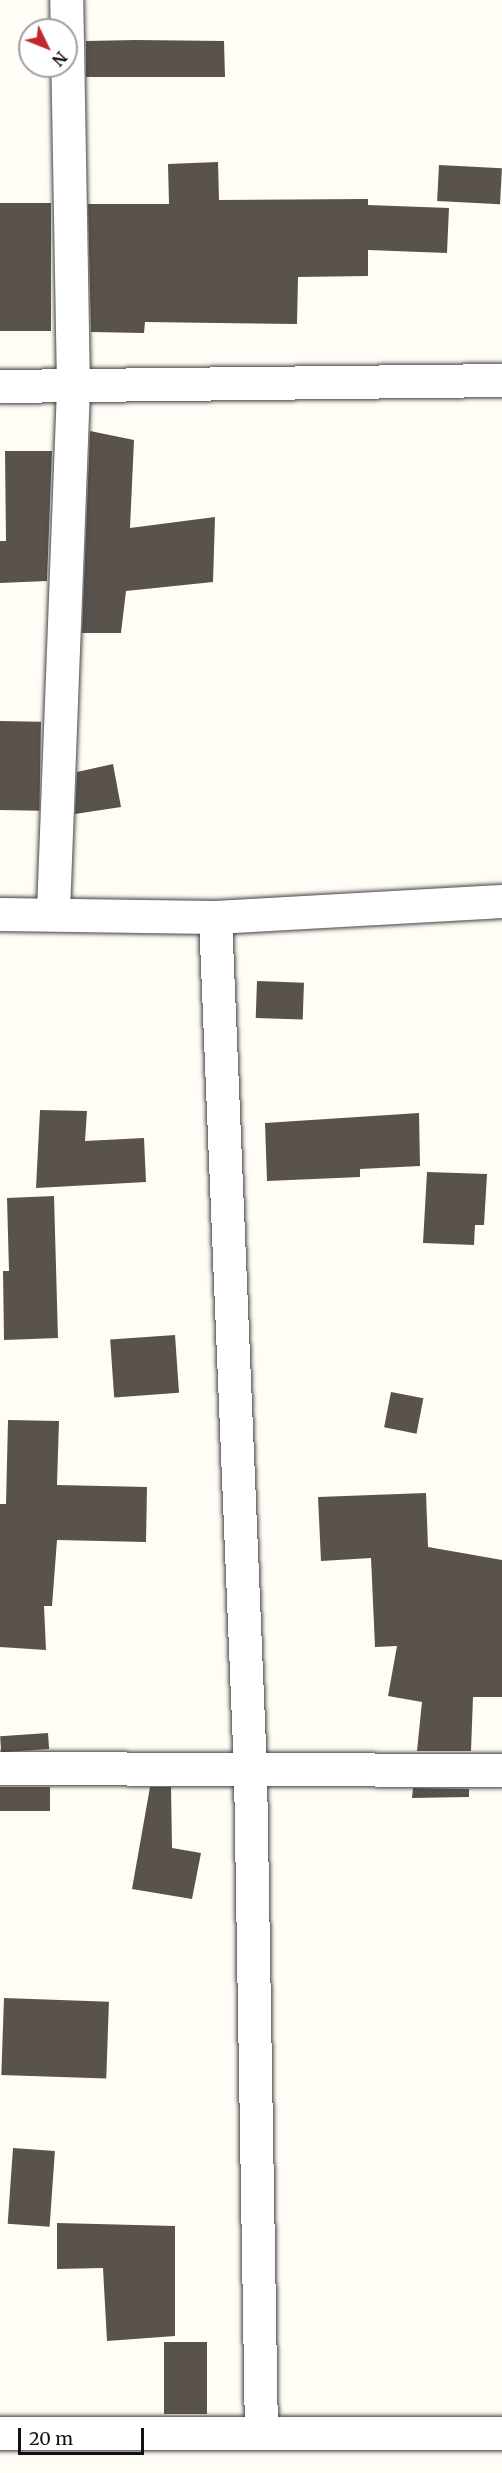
<!DOCTYPE html>
<html>
<head>
<meta charset="utf-8">
<style>
  body { margin:0 }
  #map { position:relative; width:502px; height:2473px; overflow:hidden; background:#fffdf5; font-family:Merriweather,serif }
  div>[style] { position:absolute }
  .building>* { inset:0; background:#5a524d; transform-origin:0 0 }
  .roads { filter:drop-shadow(0 0 2px #444) drop-shadow(0 0 2px #444) }
  .street>* { height:33px; margin:-16.5px; padding:0 16.5px; transform-origin:16.5px; border-radius:16.5px; background:#fff }
  span { translate:-50% -50%; white-space:nowrap; text-align:center; line-height:1.15; -webkit-text-stroke:6px #fff; paint-order:stroke }
  .north { position:absolute; left:18px; top:18px; width:60px; height:60px; box-sizing:border-box; background:#fff; border:2px solid #a0a0a0; border-radius:50%; rotate:133deg; font-size:16px; font-weight:700; line-height:24px; text-align:center; color:#111 }
  .north::after { content:''; display:block; margin:auto; width:21px; height:27px; background:#c4262e; clip-path:polygon(50% 0,100% 100%,50% 72%,0 100%) }
  .scale { position:absolute; left:18px; top:2428px; width:126px; height:27px; box-sizing:border-box; border:3px solid #111; border-top:0; padding-left:8px; font-size:18px; line-height:21px; white-space:nowrap; color:#111; -webkit-text-stroke:4px #fff; paint-order:stroke }
</style>
</head>
<body>
<div id="map">
  <div class="building">
    <div style="clip-path:polygon(136px 40px,224px 41px,225px 77px,86px 77px,86px 41px)"></div>
    <div style="clip-path:polygon(218px 162px,219px 200px,368px 199px,368px 205px,449px 208px,447px 253px,368px 250px,368px 276px,298px 277px,297px 324px,145px 322px,144px 333px,91px 332px,88px 204px,169px 204px,168px 164px)"></div>
    <div style="left:439px;top:165px;width:63px;height:36px;rotate:3deg"></div>
    <div style="left:0;top:203px;width:51px;height:128px"></div>
    <div style="clip-path:polygon(90px 431px,134px 440px,130px 528px,215px 517px,213px 582px,126px 591px,121px 633px,82px 633px)"></div>
    <div style="clip-path:polygon(5px 451px,52px 451px,47px 581px,0 583px,0 541px,6px 541px)"></div>
    <div style="left:0;top:721px;width:41px;height:89px;rotate:1deg"></div>
    <div style="clip-path:polygon(113px 764px,121px 807px,75px 814px,77px 772px)"></div>
    <div style="left:257px;top:981px;width:47px;height:37px;rotate:2deg"></div>
    <div style="clip-path:polygon(40px 1110px,87px 1111px,85px 1141px,144px 1138px,146px 1182px,36px 1188px)"></div>
    <div style="clip-path:polygon(419px 1113px,420px 1166px,360px 1169px,360px 1177px,267px 1181px,265px 1123px)"></div>
    <div style="clip-path:polygon(427px 1172px,487px 1174px,484px 1225px,475px 1225px,474px 1245px,423px 1243px)"></div>
    <div style="clip-path:polygon(54px 1196px,58px 1338px,4px 1340px,3px 1271px,9px 1271px,7px 1198px)"></div>
    <div style="left:175px;top:1335px;width:58px;height:65px;rotate:86deg"></div>
    <div style="left:391px;top:1392px;width:33px;height:36px;rotate:11deg"></div>
    <div style="clip-path:polygon(8px 1420px,59px 1421px,57px 1485px,147px 1487px,146px 1542px,57px 1540px,52px 1606px,44px 1606px,46px 1650px,0 1647px,0 1504px,6px 1504px)"></div>
    <div style="clip-path:polygon(426px 1493px,428px 1547px,502px 1560px,502px 1697px,473px 1697px,471px 1751px,417px 1751px,422px 1702px,388px 1696px,397px 1646px,375px 1647px,371px 1558px,321px 1561px,318px 1497px)"></div>
    <div style="left:48px;top:1733px;width:16px;height:48px;rotate:86deg"></div>
    <div style="left:0;top:1787px;width:50px;height:24px"></div>
    <div style="clip-path:polygon(150px 1787px,171px 1787px,172px 1848px,201px 1853px,192px 1899px,132px 1889px)"></div>
    <div style="clip-path:polygon(413px 1788px,469px 1789px,469px 1797px,412px 1798px)"></div>
    <div style="left:4px;top:1998px;width:105px;height:77px;rotate:2deg"></div>
    <div style="left:13px;top:2148px;width:42px;height:76px;rotate:4deg"></div>
    <div style="clip-path:polygon(57px 2223px,175px 2226px,175px 2336px,107px 2341px,103px 2268px,57px 2269px)"></div>
    <div style="left:164px;top:2342px;width:43px;height:72px"></div>
  </div>
  <div class="roads">
    <div class="street">
      <div style="left:0;top:386px;width:502px;rotate:-0.68deg"></div>
      <div style="left:53px;top:911px;width:524px;rotate:-87.81deg"></div>
      <div style="left:73px;top:387px;width:387px;rotate:-91deg"></div>
      <div style="left:0;top:914px;width:215px;rotate:0.8deg"></div>
      <div style="left:215px;top:917px;width:287px;rotate:-3.2deg"></div>
      <div style="left:215px;top:917px;width:854px;rotate:87.65deg"></div>
      <div style="left:250px;top:1770px;width:662px;rotate:89.05deg"></div>
      <div style="left:0;top:1768px;width:502px;rotate:0.23deg"></div>
      <div style="left:0;top:2433px;width:502px"></div>
    </div>
  </div>
  <div class="north">N</div>
  <div class="scale">20 m</div>
</div>
</body>
</html>
